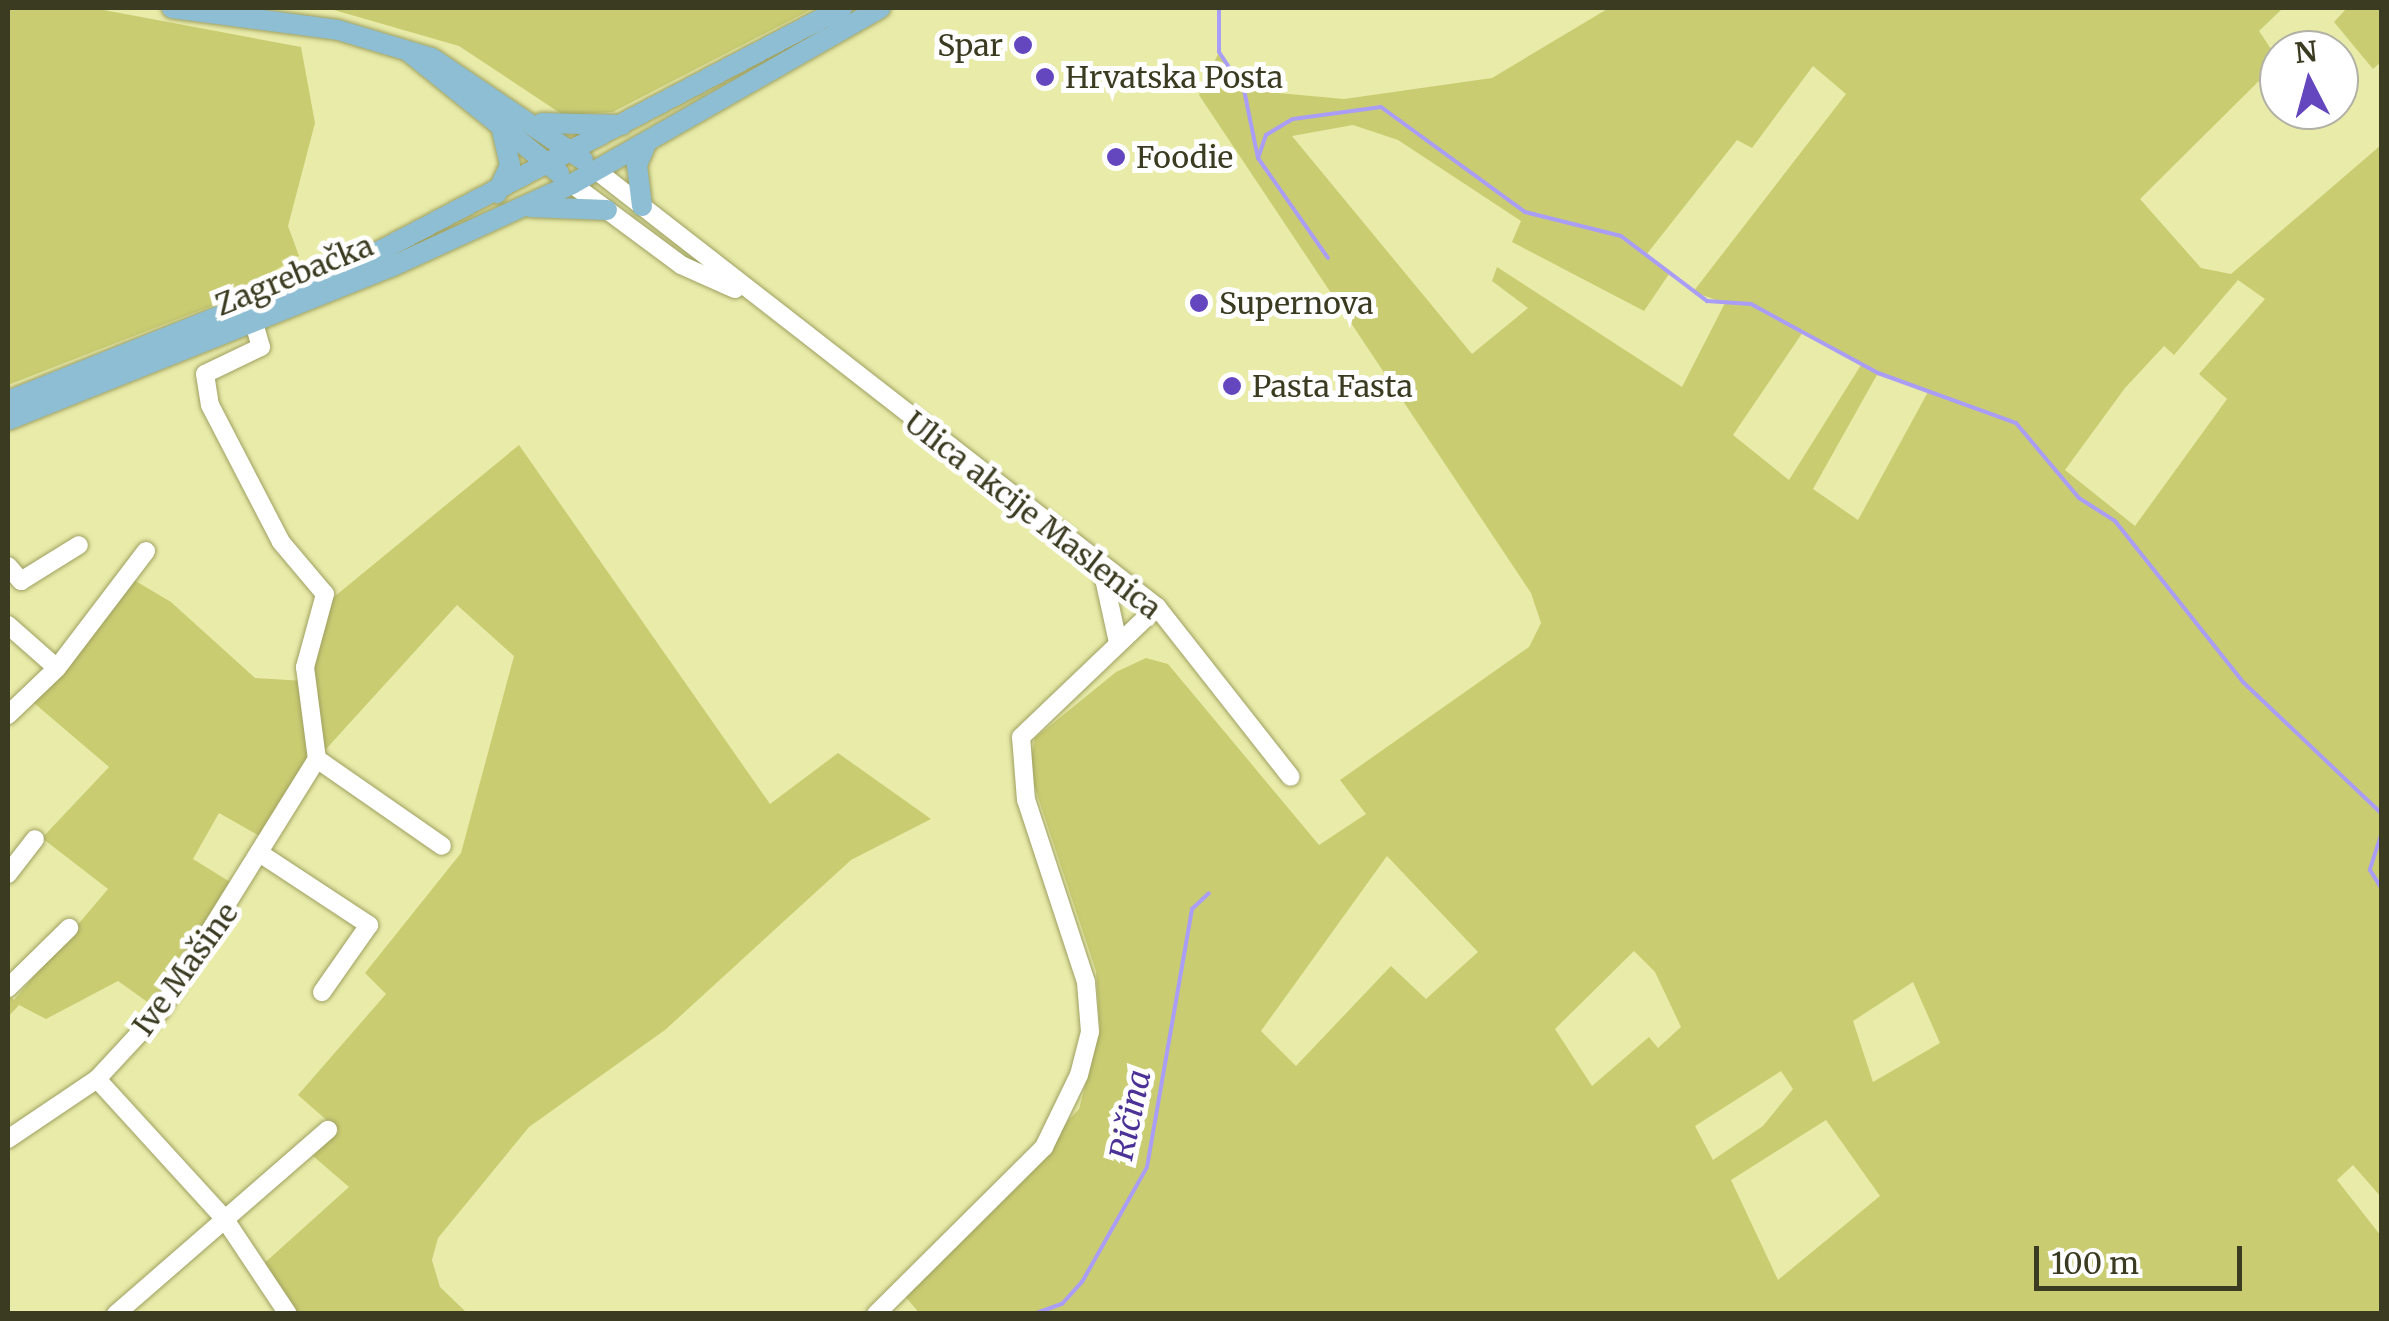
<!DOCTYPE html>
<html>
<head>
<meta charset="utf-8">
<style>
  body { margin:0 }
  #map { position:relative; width:2389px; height:1321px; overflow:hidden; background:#e9eba9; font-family:Merriweather,serif }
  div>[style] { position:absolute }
  .green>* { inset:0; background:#cacc72 }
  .stream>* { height:4px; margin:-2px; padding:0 2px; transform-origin:2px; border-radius:2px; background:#aa9df5 }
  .roads { filter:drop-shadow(0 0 2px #9ea061) drop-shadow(0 0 2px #9ea061) }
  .minor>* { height:18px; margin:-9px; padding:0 9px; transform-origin:9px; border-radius:9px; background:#fff }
  .major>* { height:20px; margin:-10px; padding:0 10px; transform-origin:10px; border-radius:10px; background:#8ebed3 }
  .dots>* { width:28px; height:28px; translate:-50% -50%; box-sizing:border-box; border:5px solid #fff; border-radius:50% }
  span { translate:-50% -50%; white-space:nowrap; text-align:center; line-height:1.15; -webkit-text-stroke:10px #fff; paint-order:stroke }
  .poi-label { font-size:30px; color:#3b3b21 }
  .right { translate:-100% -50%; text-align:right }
  .left { translate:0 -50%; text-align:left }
  .street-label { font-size:30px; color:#3b3b21 }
  .water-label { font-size:32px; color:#4c3296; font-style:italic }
  .frame { position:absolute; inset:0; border:10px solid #3b3b21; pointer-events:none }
  .north { position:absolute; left:2259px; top:30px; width:100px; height:100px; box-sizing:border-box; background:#fff; border:2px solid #b1b1a6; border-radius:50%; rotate:354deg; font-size:28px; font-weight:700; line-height:40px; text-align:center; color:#3b3b21 }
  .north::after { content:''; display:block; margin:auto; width:35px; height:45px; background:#6446bf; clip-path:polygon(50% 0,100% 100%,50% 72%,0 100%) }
  .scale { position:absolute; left:2034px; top:1246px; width:208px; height:45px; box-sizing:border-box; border:5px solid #3b3b21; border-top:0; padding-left:12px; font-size:30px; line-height:35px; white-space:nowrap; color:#3b3b21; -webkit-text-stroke:8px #fff; paint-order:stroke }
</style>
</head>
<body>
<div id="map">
  <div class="green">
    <div style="clip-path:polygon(8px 8px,93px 8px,301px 47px,315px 123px,288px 226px,299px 256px,224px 301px,8px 385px)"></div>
    <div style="clip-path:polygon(327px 8px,814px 8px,613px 112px,563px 115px,459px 46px)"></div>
    <div style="clip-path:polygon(evenodd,1609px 8px,2283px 8px,2259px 31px,2279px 61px,2140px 199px,2201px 268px,2231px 274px,2381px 145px,2381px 1197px,2353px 1165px,2337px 1180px,2381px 1236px,2381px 1313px,920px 1314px,904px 1295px,1079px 1109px,1100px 1030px,1096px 971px,1029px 770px,1035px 738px,1116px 672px,1146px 658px,1168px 664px,1319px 845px,1366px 814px,1340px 780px,1529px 647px,1541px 623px,1531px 593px,1199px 95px,1219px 52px,1244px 90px,1344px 99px,1492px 78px,1609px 8px,1813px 66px,1846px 94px,1693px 292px,1725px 303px,1682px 387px,1497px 267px,1492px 281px,1528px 308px,1472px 354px,1292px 136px,1353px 125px,1398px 140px,1521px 221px,1512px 242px,1644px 311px,1669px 274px,1646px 255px,1737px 140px,1752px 148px,1813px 66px,1609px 8px,2238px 280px,2265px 299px,2199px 374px,2227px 399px,2135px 526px,2065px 470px,2125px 388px,2164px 346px,2174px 355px,2238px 280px,1609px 8px,1803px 332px,1861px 365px,1789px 480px,1733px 435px,1803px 332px,1609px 8px,1878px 373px,1928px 392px,1858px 520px,1813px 489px,1878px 373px,1609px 8px,1387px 856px,1478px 952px,1426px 999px,1391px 966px,1296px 1066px,1261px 1031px,1387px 856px,1609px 8px,1634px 951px,1655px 972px,1681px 1027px,1658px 1048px,1649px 1037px,1592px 1086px,1555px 1029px,1634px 951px,1609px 8px,1913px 982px,1940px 1043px,1873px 1082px,1853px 1021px,1913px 982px,1609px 8px,1781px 1071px,1793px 1089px,1763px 1126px,1713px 1160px,1695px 1126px,1781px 1071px,1609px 8px,1826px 1120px,1880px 1196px,1778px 1280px,1731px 1180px,1826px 1120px)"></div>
    <div style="clip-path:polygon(2347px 8px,2381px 8px,2381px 62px,2373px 69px,2334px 22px)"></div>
    <div style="clip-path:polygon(519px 445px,770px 804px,838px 753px,931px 819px,851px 860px,665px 1030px,529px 1127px,438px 1238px,432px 1260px,440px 1287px,467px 1313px,288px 1313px,260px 1267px,349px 1187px,313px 1156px,339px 1131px,298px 1095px,386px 994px,365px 973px,461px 853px,514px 656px,457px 605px,317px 759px,272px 843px,219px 813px,193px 859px,243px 890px,160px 1011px,118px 981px,46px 1019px,19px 1005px,8px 1017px,8px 995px,14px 1000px,108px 889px,42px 838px,109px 767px,27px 697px,127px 576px,171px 602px,255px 678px,305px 681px,323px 606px)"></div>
  </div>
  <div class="stream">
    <div style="left:1219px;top:8px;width:44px;rotate:90deg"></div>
    <div style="left:1219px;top:52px;width:45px;rotate:56.7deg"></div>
    <div style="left:1244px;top:90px;width:69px;rotate:78.4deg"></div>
    <div style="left:1258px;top:158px;width:122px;rotate:55deg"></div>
    <div style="left:1258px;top:158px;width:24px;rotate:-71deg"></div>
    <div style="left:1266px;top:135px;width:31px;rotate:-31deg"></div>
    <div style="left:1293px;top:119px;width:89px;rotate:-7.8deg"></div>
    <div style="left:1381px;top:107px;width:178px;rotate:36.1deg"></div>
    <div style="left:1525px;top:212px;width:99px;rotate:14deg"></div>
    <div style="left:1621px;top:236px;width:108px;rotate:37.1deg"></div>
    <div style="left:1707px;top:301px;width:44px;rotate:3.9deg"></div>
    <div style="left:1751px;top:304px;width:145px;rotate:28.5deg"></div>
    <div style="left:1878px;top:373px;width:147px;rotate:19.9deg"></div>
    <div style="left:2016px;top:423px;width:98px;rotate:50deg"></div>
    <div style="left:2079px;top:498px;width:43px;rotate:32.6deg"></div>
    <div style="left:2115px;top:521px;width:207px;rotate:51.5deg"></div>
    <div style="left:2244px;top:683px;width:190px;rotate:43.5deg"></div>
    <div style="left:2382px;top:832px;width:40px;rotate:108deg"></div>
    <div style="left:2370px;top:870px;width:22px;rotate:58deg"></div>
    <div style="left:1034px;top:1314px;width:30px;rotate:-20deg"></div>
    <div style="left:1062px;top:1304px;width:30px;rotate:-48deg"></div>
    <div style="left:1082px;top:1282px;width:132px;rotate:-60.5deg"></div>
    <div style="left:1147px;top:1167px;width:262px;rotate:-80.1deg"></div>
    <div style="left:1192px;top:909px;width:23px;rotate:-43deg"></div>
  </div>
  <div class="roads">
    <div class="minor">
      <div style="left:597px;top:171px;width:710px;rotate:37.9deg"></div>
      <div style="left:1157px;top:607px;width:216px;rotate:51.8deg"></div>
      <div style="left:572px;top:184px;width:136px;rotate:36.6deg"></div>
      <div style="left:681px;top:265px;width:59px;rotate:24deg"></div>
      <div style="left:254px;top:323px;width:25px;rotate:74deg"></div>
      <div style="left:261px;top:347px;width:62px;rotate:154.3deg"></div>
      <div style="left:205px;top:374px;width:31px;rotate:81deg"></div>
      <div style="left:210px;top:405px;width:154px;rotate:62.6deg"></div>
      <div style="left:281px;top:542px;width:68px;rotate:49.8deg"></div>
      <div style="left:325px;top:594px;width:76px;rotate:105.3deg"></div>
      <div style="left:305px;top:667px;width:93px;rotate:82.6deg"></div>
      <div style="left:1101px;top:565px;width:79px;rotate:77.6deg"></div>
      <div style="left:8px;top:566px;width:20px;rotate:49deg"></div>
      <div style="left:21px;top:581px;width:68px;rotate:-31.8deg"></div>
      <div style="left:8px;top:625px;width:65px;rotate:41.3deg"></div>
      <div style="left:8px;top:715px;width:68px;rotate:-43.8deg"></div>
      <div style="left:57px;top:668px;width:147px;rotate:-52.7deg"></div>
      <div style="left:317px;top:759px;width:152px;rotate:34.8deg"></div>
      <div style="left:264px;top:856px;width:126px;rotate:33.3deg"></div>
      <div style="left:369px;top:925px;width:82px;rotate:125deg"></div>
      <div style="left:8px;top:874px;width:44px;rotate:-52.4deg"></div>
      <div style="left:8px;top:988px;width:86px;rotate:-44.5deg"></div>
      <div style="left:97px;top:1079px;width:188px;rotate:47.6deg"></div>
      <div style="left:224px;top:1218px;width:115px;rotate:56.3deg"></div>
      <div style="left:8px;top:1139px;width:107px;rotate:-34deg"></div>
      <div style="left:97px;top:1079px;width:93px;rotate:-47.2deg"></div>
      <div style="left:160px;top:1011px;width:297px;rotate:-58.1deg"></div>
      <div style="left:116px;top:1314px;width:281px;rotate:-41deg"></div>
      <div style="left:876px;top:1314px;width:237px;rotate:-44.8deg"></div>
      <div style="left:1044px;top:1147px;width:80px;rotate:-64.1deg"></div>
      <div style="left:1079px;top:1075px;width:44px;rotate:-75.7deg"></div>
      <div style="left:1090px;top:1032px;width:50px;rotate:-94.6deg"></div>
      <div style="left:1086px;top:982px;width:192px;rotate:-108.2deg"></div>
      <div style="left:1026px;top:800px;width:63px;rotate:-94.5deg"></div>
      <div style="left:1021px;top:737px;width:188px;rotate:-43.7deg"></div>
    </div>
    <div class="major">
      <div style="left:172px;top:8px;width:167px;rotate:7.5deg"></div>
      <div style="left:338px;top:30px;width:98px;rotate:16.6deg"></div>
      <div style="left:432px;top:58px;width:182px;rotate:34deg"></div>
      <div style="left:409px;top:52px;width:193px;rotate:38.9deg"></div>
      <div style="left:542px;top:123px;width:80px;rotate:1.4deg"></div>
      <div style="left:497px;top:193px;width:31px;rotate:-65deg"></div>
      <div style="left:510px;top:165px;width:39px;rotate:-103deg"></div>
      <div style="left:642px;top:206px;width:41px;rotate:-97deg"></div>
      <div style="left:637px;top:165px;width:23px;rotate:-67deg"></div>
      <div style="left:530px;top:207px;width:77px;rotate:2.2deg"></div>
      <div style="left:8px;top:401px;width:394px;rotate:-21.9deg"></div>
      <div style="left:374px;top:254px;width:529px;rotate:-27.73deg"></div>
      <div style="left:8px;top:420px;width:412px;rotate:-21.8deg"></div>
      <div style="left:391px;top:267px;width:199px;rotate:-24.6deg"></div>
      <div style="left:572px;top:184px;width:355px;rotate:-29.7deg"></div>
    </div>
  </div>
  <div class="dots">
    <div style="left:1023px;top:45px;background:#6446bf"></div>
    <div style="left:1045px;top:77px;background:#6446bf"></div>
    <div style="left:1116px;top:157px;background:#6446bf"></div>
    <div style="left:1199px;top:303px;background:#6446bf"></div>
    <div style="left:1232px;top:386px;background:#6446bf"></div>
  </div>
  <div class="poi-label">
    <span class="right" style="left:1003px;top:45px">Spar</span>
    <span class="left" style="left:1065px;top:77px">Hrvatska Posta</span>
    <span class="left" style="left:1136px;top:157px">Foodie</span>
    <span class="left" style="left:1219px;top:303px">Supernova</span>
    <span class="left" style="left:1252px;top:386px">Pasta Fasta</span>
  </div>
  <div class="street-label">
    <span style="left:294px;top:275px;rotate:-22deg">Zagrebačka</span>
    <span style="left:1033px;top:515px;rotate:38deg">Ulica akcije Maslenica</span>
    <span style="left:185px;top:969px;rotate:-54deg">Ive Mašine</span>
  </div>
  <div class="water-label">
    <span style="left:1131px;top:1115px;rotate:-78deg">Ričina</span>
  </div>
  <div class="frame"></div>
  <div class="north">N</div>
  <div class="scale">100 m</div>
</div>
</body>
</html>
